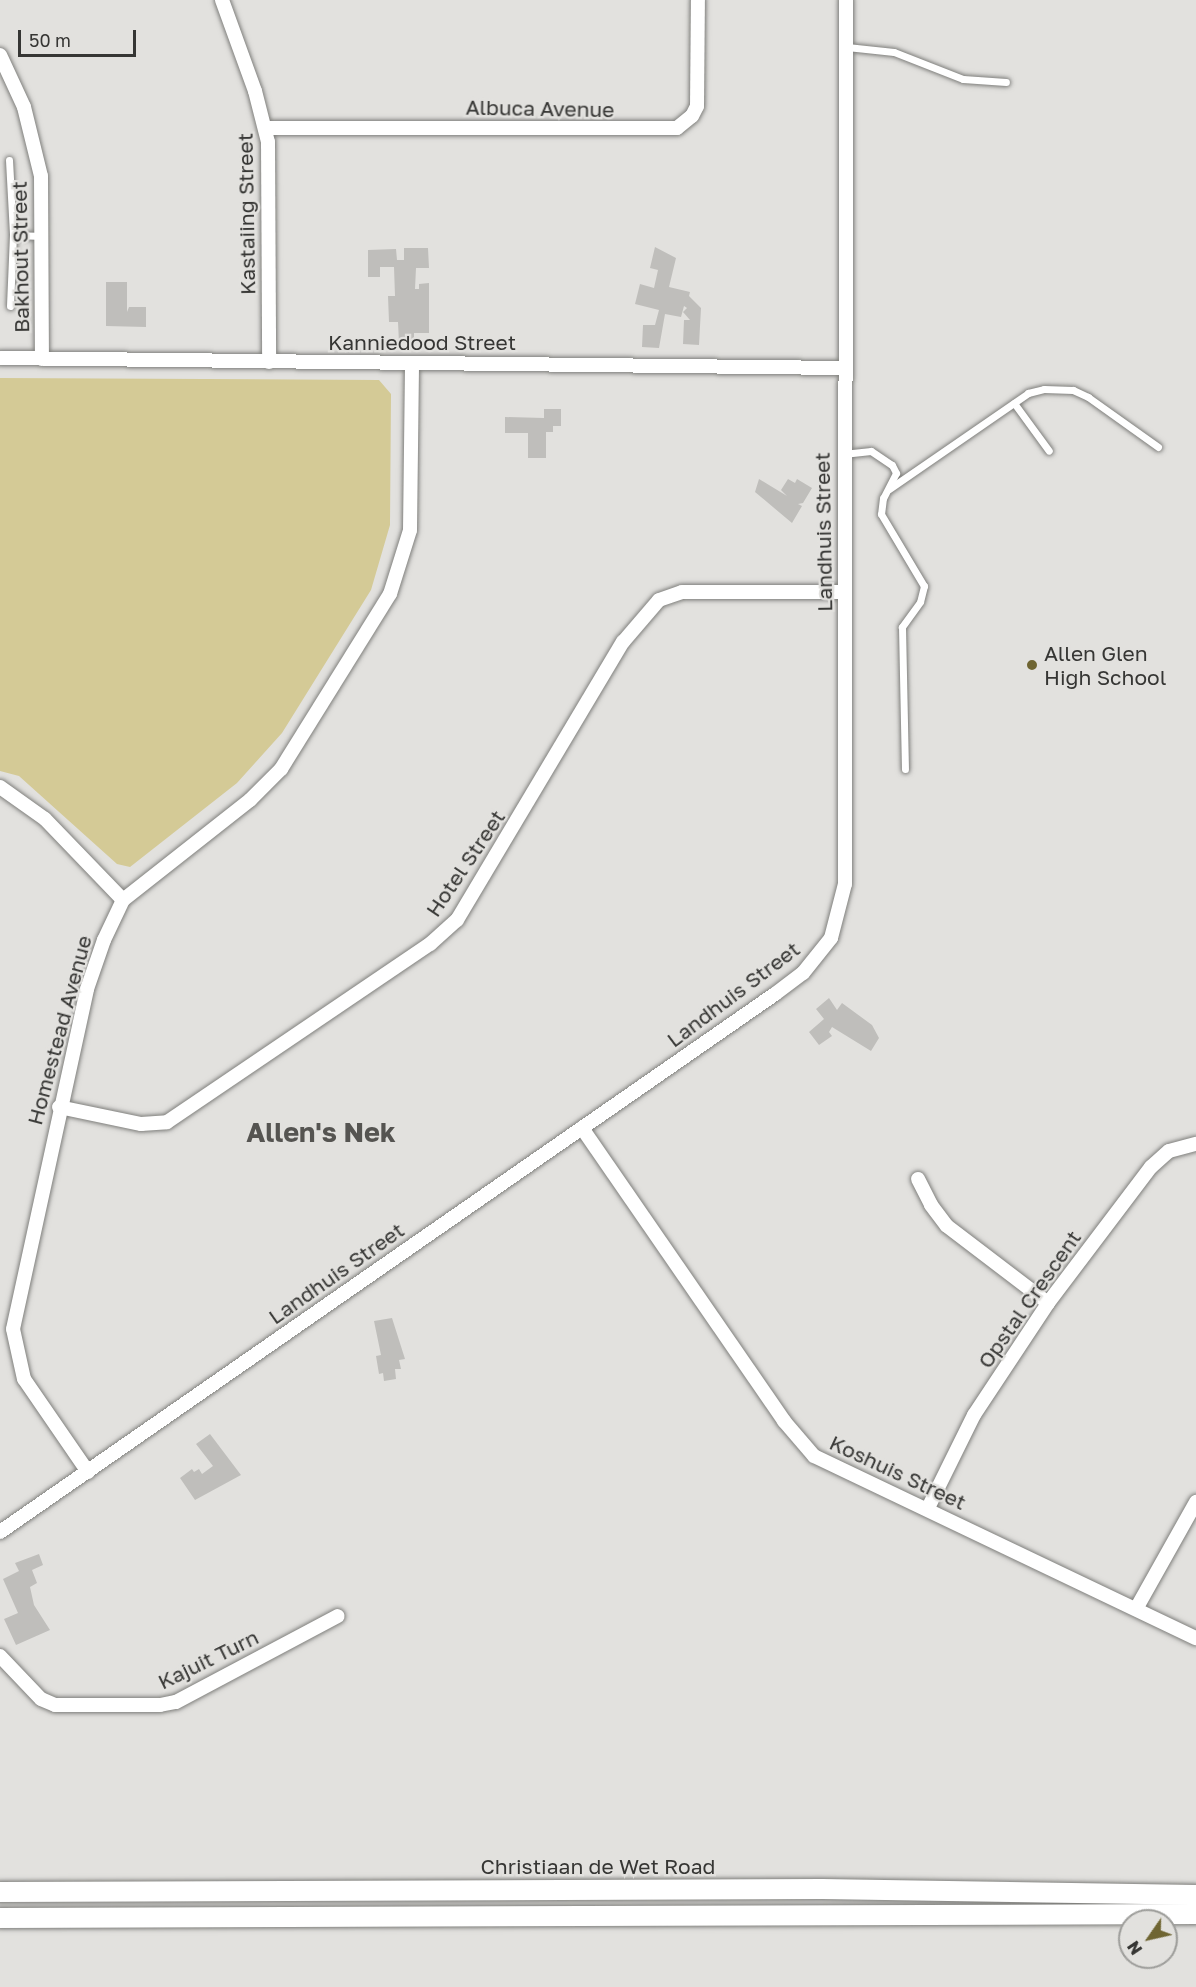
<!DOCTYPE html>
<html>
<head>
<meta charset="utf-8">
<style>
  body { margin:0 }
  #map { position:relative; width:1196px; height:1987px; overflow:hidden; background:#e2e1de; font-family:"Golos Text",sans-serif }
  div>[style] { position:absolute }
  .green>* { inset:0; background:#d4ca96 }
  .building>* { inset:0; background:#bfbebb }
  .roads { filter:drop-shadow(0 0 2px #7f7f7c) drop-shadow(0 0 2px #7f7f7c) }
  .service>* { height:7px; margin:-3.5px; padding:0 3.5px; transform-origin:3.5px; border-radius:3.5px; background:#fff }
  .minor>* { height:14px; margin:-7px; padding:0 7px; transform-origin:7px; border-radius:7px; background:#fff }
  .secondary>* { height:20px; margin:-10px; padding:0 10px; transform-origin:10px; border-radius:10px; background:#fff }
  .dots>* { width:16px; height:16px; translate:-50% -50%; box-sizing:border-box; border:3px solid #e2e1de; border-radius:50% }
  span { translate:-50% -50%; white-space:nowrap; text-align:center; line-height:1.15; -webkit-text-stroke:4.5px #e2e1de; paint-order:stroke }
  .street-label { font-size:21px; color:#363634 }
  .poi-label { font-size:21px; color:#363634 }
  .left { translate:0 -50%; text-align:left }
  .district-label { font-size:27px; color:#555451; font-weight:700 }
  .north { position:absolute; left:1118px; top:1909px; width:60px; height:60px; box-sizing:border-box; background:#e2e1de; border:2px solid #9d9d9a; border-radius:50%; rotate:236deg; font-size:16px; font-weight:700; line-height:24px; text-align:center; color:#363634 }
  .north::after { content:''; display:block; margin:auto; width:21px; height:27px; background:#6f6532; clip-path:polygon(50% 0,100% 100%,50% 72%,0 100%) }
  .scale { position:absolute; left:18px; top:30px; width:118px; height:27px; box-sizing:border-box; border:3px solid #363634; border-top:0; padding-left:8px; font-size:18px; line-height:21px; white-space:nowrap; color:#363634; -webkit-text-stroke:4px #e2e1de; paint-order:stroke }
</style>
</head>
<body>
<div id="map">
  <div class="green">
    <div style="clip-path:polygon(0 378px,379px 380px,391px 394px,390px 525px,371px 590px,282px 733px,237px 783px,130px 867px,117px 864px,19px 776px,0 771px)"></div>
  </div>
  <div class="building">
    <div style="clip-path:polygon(655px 247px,676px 258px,669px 287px,690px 292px,689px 296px,701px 308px,699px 345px,683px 344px,684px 320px,690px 320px,683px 312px,687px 308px,684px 306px,681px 317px,665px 314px,659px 348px,642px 347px,643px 325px,655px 325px,659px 310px,635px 304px,640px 284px,654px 288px,658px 270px,650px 268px)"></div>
    <div style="clip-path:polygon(404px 248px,428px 248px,429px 268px,416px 268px,415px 289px,419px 289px,419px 284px,429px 283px,429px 333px,414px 333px,414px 343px,399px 343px,398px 322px,389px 322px,388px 296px,395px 296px,394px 267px,380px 267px,380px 277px,368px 277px,368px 250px,396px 249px,397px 260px,404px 260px)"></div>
    <div style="clip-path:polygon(106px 282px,127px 282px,127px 312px,129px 307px,146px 307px,146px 327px,106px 326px)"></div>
    <div style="clip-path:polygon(544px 409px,561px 409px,561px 426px,553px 426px,553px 432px,546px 432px,546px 458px,528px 458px,528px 433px,505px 433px,505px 417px,544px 418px)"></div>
    <div style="clip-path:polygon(759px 479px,787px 496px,781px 490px,788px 479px,795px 483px,797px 479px,812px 488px,803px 503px,798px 504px,802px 506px,792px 523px,755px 492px)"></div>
    <div style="clip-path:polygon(829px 998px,837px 1010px,842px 1003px,872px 1025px,879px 1038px,871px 1051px,832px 1027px,829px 1032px,832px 1036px,819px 1045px,809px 1032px,824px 1019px,816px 1009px)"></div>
    <div style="clip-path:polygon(392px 1318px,405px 1359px,399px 1360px,401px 1369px,395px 1369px,396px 1379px,384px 1381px,383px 1373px,379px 1374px,376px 1356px,381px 1355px,374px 1321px)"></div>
    <div style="clip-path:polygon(210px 1434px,241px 1475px,195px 1500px,180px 1478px,192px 1469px,194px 1472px,199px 1469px,202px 1474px,213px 1466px,196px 1444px)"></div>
    <div style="clip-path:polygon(39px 1554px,43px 1565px,32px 1570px,37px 1583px,30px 1587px,34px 1605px,50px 1630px,16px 1645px,4px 1619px,18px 1613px,3px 1579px,19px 1571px,15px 1563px)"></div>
  </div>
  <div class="roads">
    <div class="service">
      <div style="left:847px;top:47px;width:47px;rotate:6.1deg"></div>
      <div style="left:894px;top:52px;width:74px;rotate:21.4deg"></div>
      <div style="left:963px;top:79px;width:43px;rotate:4deg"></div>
      <div style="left:9px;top:160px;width:75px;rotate:86.9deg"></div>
      <div style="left:10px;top:306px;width:71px;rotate:-87.6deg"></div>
      <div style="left:13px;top:235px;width:30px;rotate:2deg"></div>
      <div style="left:1014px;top:403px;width:59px;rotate:53.9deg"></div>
      <div style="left:843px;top:454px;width:28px;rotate:-6deg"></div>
      <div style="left:871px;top:451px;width:25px;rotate:34deg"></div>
      <div style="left:892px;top:465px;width:9px;rotate:63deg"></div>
      <div style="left:896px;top:473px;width:28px;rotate:117deg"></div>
      <div style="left:883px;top:498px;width:16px;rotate:97deg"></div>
      <div style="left:881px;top:514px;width:84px;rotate:59.2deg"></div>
      <div style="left:924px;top:586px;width:16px;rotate:104deg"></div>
      <div style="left:920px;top:602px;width:31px;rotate:126deg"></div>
      <div style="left:902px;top:627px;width:142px;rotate:88.8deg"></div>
      <div style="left:889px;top:489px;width:169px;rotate:-34.6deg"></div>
      <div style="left:1028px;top:393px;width:16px;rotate:-14deg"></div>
      <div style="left:1044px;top:389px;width:29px;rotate:2deg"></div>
      <div style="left:1073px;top:390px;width:17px;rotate:25deg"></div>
      <div style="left:1088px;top:397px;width:86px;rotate:35.5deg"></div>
    </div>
    <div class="minor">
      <div style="left:222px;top:0;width:97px;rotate:70.1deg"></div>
      <div style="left:255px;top:91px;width:53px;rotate:75.7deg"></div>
      <div style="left:268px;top:142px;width:220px;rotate:89.7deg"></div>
      <div style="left:0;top:55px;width:57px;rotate:65.2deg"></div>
      <div style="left:24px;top:107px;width:71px;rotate:76.2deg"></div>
      <div style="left:41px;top:176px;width:183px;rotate:89.7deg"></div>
      <div style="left:266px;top:128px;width:411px"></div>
      <div style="left:677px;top:128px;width:19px;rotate:-39deg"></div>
      <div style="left:692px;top:116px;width:11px;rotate:-63deg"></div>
      <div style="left:697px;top:106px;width:106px;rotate:-89.5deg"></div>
      <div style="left:0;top:358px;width:844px;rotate:0.68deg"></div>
      <div style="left:0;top:787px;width:55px;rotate:35.4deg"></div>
      <div style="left:45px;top:819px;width:112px;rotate:46.1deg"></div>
      <div style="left:59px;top:1107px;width:84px;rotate:11.7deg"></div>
      <div style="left:141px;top:1124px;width:26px;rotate:-4deg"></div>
      <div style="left:167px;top:1122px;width:318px;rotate:-34.1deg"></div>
      <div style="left:430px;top:944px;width:36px;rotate:-42deg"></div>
      <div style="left:457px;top:920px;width:324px;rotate:-59.2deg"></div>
      <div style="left:623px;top:642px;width:55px;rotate:-49.4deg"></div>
      <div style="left:659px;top:600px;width:24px;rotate:-19deg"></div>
      <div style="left:682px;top:592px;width:163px"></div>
      <div style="left:582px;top:1128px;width:356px;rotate:55.4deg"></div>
      <div style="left:784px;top:1421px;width:46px;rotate:49.4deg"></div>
      <div style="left:814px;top:1456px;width:423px;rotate:25.5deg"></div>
      <div style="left:918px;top:1179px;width:29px;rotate:63deg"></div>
      <div style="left:931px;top:1205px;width:26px;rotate:53deg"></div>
      <div style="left:947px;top:1226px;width:127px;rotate:37.3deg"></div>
      <div style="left:88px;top:1472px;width:113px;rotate:-124.5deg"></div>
      <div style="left:24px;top:1379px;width:51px;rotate:-102.4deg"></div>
      <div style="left:13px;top:1329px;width:348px;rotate:-77.7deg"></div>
      <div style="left:87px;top:989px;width:52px;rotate:-70.9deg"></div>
      <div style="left:104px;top:940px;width:44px;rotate:-64.6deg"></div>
      <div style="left:123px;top:900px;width:162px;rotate:-38.2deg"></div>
      <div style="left:250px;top:800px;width:44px;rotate:-45deg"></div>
      <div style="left:281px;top:769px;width:206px;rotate:-58.1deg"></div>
      <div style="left:390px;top:594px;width:67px;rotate:-72.6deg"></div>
      <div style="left:410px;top:530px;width:167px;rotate:-89.3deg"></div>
      <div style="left:928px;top:1508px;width:104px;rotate:-63.7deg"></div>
      <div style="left:974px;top:1415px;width:134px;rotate:-56.5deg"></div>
      <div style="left:1048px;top:1303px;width:171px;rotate:-52.9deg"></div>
      <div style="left:1151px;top:1167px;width:24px;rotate:-42deg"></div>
      <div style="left:1169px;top:1151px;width:28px;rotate:-15deg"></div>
      <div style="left:0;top:1532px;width:943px;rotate:-34.77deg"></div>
      <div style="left:775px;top:994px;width:35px;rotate:-37deg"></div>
      <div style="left:803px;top:973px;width:45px;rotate:-51.3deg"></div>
      <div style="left:831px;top:938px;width:56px;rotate:-75.5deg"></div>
      <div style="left:845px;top:884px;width:884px;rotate:-89.94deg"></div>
      <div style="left:1136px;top:1609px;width:123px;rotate:-60.7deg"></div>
      <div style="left:0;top:1656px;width:59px;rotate:46.4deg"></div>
      <div style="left:41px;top:1699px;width:15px;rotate:23deg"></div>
      <div style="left:55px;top:1705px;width:105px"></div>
      <div style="left:160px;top:1705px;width:16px;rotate:-11deg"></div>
      <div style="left:176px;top:1702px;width:183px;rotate:-28deg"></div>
    </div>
    <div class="secondary">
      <div style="left:0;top:1892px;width:822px;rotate:-0.21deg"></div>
      <div style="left:822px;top:1889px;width:374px;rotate:0.9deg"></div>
      <div style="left:0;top:1918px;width:1196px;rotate:-0.19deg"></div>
    </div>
  </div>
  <div class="dots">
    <div style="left:1032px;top:665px;background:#6f6532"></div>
  </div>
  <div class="street-label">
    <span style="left:540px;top:108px;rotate:1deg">Albuca Avenue</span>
    <span style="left:246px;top:214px;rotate:-91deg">Kastaiing Street</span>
    <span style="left:20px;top:257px;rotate:-91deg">Bakhout Street</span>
    <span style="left:422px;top:342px">Kanniedood Street</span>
    <span style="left:823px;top:532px;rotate:-91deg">Landhuis Street</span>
    <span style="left:465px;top:863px;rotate:-56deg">Hotel Street</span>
    <span style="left:733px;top:994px;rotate:-37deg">Landhuis Street</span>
    <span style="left:59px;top:1030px;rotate:-75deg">Homestead Avenue</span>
    <span style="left:336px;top:1273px;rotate:-35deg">Landhuis Street</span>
    <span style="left:1029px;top:1299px;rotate:-55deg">Opstal Crescent</span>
    <span style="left:898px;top:1472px;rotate:25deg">Koshuis Street</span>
    <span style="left:208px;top:1659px;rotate:-26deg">Kajuit Turn</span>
    <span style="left:598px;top:1866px">Christiaan de Wet Road</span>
  </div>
  <div class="poi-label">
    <span class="left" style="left:1044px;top:665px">Allen Glen<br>High School</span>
  </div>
  <div class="district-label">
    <span style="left:321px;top:1133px">Allen's Nek</span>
  </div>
  <div class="north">N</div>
  <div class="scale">50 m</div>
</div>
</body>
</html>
